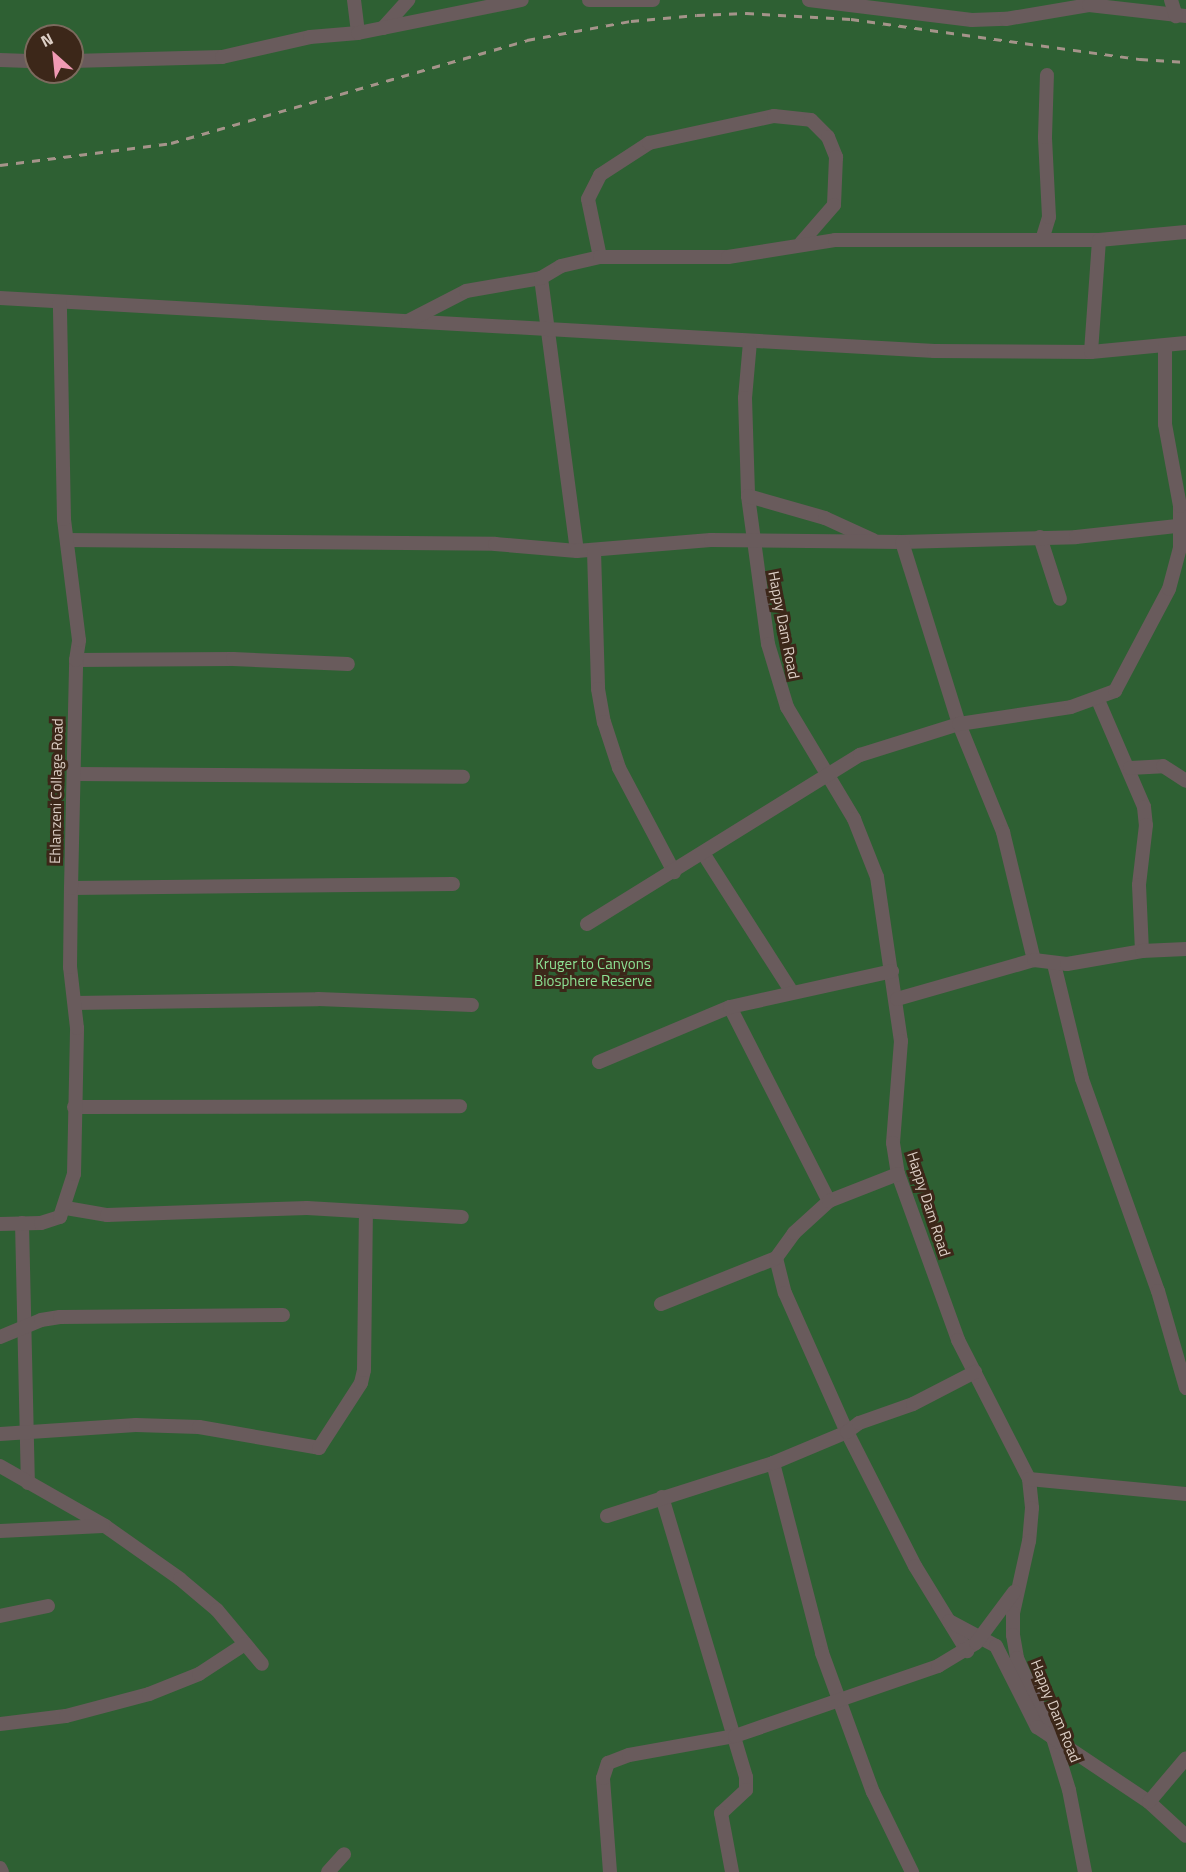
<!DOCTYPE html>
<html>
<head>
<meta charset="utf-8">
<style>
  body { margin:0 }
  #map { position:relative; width:1186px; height:1872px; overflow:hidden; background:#3c2719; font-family:"Titillium Web",sans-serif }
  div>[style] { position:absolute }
  .green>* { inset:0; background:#2e6033 }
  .minor>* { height:14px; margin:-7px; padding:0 7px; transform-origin:7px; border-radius:7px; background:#695b5c }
  .rail>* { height:3px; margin-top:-1.5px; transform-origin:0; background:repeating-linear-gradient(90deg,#a5948a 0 8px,transparent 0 16px) }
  span { translate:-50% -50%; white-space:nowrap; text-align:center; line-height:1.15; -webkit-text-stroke:6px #3c2719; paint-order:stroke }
  .street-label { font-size:15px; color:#ddcfc6 }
  .park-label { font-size:15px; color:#8ce093 }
  .north { position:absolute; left:24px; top:24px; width:60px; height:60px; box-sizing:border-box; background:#3c2719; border:2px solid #7c6a5e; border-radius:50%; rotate:333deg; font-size:16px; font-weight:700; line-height:24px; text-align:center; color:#ddcfc6 }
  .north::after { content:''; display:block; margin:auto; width:21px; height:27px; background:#f09ab4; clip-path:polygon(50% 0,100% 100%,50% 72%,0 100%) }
</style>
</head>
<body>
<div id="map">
  <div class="green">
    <div style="clip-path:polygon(evenodd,0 0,1186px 0,1186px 1872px,0 1872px,0 0,36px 36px,72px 36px,72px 72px,36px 72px,36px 36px)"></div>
  </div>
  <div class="minor">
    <div style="left:354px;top:0;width:33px;rotate:83deg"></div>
    <div style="left:589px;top:0;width:64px"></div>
    <div style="left:809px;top:0;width:164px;rotate:7deg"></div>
    <div style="left:972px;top:20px;width:34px;rotate:-2deg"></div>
    <div style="left:1006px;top:19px;width:84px;rotate:-9.6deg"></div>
    <div style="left:1089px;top:5px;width:98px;rotate:6.5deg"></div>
    <div style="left:1171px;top:0;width:17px;rotate:73deg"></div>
    <div style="left:383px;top:28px;width:38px;rotate:-48deg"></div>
    <div style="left:0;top:60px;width:36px;rotate:2deg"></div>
    <div style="left:72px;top:61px;width:150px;rotate:-1.5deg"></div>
    <div style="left:222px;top:57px;width:90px;rotate:-12.8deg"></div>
    <div style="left:310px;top:37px;width:48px;rotate:-4.8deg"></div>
    <div style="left:358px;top:33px;width:167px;rotate:-11.4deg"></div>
    <div style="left:1042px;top:240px;width:24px;rotate:-73deg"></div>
    <div style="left:1049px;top:217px;width:80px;rotate:-92.9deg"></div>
    <div style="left:1045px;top:137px;width:62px;rotate:-88.2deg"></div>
    <div style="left:600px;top:257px;width:59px;rotate:-101.7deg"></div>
    <div style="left:588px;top:199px;width:27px;rotate:-63deg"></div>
    <div style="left:600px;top:175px;width:59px;rotate:-33.1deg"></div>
    <div style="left:649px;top:143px;width:128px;rotate:-12.2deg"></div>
    <div style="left:774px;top:116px;width:37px;rotate:6deg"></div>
    <div style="left:811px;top:120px;width:24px;rotate:45deg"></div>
    <div style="left:828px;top:137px;width:22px;rotate:68deg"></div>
    <div style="left:836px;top:157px;width:48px;rotate:92.4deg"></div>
    <div style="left:834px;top:205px;width:50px;rotate:131deg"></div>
    <div style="left:541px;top:278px;width:275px;rotate:82.5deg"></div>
    <div style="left:0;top:298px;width:936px;rotate:3.25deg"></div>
    <div style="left:934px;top:351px;width:157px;rotate:0.4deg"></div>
    <div style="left:1091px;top:352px;width:95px;rotate:-5.4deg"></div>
    <div style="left:408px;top:321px;width:65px;rotate:-27.3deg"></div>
    <div style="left:466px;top:291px;width:76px;rotate:-9.8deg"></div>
    <div style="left:541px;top:278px;width:23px;rotate:-31deg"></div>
    <div style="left:561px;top:266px;width:40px;rotate:-13deg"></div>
    <div style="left:600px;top:257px;width:128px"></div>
    <div style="left:728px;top:257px;width:108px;rotate:-9deg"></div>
    <div style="left:835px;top:240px;width:264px"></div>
    <div style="left:1099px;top:240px;width:87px;rotate:-5.3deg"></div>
    <div style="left:750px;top:342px;width:56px;rotate:95.1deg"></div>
    <div style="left:745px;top:398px;width:98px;rotate:88.2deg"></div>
    <div style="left:748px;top:496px;width:149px;rotate:82.3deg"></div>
    <div style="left:768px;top:644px;width:66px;rotate:73.2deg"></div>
    <div style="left:787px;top:707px;width:131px;rotate:59.1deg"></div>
    <div style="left:854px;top:819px;width:62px;rotate:68.4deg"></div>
    <div style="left:877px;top:877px;width:166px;rotate:81.7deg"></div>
    <div style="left:901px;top:1041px;width:102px;rotate:94.5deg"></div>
    <div style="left:893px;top:1143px;width:31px;rotate:81deg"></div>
    <div style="left:898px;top:1174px;width:177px;rotate:70.1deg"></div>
    <div style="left:958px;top:1340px;width:156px;rotate:62.9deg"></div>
    <div style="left:1029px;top:1479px;width:29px;rotate:84deg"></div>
    <div style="left:1032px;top:1508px;width:33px;rotate:95deg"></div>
    <div style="left:1029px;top:1541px;width:74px;rotate:102.5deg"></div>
    <div style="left:1013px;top:1613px;width:22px;rotate:90deg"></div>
    <div style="left:1013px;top:1635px;width:23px;rotate:80deg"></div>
    <div style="left:1017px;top:1658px;width:88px;rotate:65.8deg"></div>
    <div style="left:1053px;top:1738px;width:54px;rotate:72.9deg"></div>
    <div style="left:1069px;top:1790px;width:84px;rotate:79deg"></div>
    <div style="left:1091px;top:352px;width:112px;rotate:-85.9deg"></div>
    <div style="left:748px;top:496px;width:80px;rotate:15.9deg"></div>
    <div style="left:825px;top:518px;width:53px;rotate:24.6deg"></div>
    <div style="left:1040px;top:537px;width:65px;rotate:72.1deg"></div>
    <div style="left:67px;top:540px;width:428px;rotate:0.5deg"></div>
    <div style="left:495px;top:544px;width:82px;rotate:4.9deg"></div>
    <div style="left:577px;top:551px;width:134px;rotate:-4.7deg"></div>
    <div style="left:711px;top:540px;width:191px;rotate:0.6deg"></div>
    <div style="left:902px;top:542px;width:174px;rotate:-1.6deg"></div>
    <div style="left:1076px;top:537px;width:111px;rotate:-6.2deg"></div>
    <div style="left:902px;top:542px;width:191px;rotate:72.6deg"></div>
    <div style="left:959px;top:724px;width:117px;rotate:67.8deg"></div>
    <div style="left:1003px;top:832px;width:132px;rotate:76.4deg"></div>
    <div style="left:594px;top:551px;width:138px;rotate:88.3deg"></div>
    <div style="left:598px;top:689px;width:34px;rotate:80deg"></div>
    <div style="left:604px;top:722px;width:48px;rotate:71.9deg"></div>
    <div style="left:619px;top:768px;width:118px;rotate:62.1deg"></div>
    <div style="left:76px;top:660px;width:157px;rotate:-0.4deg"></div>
    <div style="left:233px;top:659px;width:115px;rotate:2.5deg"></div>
    <div style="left:1098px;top:700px;width:116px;rotate:66.7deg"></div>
    <div style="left:1144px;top:807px;width:18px;rotate:84deg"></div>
    <div style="left:1146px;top:825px;width:60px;rotate:96.7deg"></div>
    <div style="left:1139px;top:885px;width:66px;rotate:87.4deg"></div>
    <div style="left:1130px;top:768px;width:33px;rotate:-3deg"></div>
    <div style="left:1163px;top:766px;width:27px;rotate:33deg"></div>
    <div style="left:75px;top:774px;width:388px;rotate:0.4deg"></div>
    <div style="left:703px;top:853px;width:165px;rotate:57.4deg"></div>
    <div style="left:71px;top:888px;width:382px;rotate:-0.6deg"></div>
    <div style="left:587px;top:924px;width:321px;rotate:-31.8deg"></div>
    <div style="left:860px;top:755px;width:104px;rotate:-17.4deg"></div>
    <div style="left:959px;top:724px;width:113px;rotate:-8.6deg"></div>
    <div style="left:1071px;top:707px;width:47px;rotate:-20deg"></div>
    <div style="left:1115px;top:691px;width:115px;rotate:-62.1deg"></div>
    <div style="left:1169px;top:589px;width:42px;rotate:-75deg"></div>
    <div style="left:1180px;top:548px;width:42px;rotate:-90deg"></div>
    <div style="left:1180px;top:506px;width:83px;rotate:-100.4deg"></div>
    <div style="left:1165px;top:424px;width:78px;rotate:-90deg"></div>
    <div style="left:1054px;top:964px;width:118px;rotate:76.3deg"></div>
    <div style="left:1082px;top:1079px;width:225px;rotate:70.3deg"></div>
    <div style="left:1158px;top:1291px;width:101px;rotate:73.9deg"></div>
    <div style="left:897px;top:999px;width:142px;rotate:-15.9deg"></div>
    <div style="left:1034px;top:960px;width:33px;rotate:7deg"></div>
    <div style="left:1067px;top:964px;width:76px;rotate:-9.8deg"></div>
    <div style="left:1142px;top:951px;width:44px;rotate:-2.6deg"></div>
    <div style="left:75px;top:1003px;width:243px;rotate:-0.9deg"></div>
    <div style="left:318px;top:999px;width:154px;rotate:2.2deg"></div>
    <div style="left:730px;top:1007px;width:218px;rotate:63deg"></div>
    <div style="left:599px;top:1062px;width:142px;rotate:-22.8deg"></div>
    <div style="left:730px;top:1007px;width:166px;rotate:-12.5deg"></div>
    <div style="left:74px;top:1107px;width:386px;rotate:-0.1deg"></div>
    <div style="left:66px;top:1208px;width:42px;rotate:9.7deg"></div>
    <div style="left:107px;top:1215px;width:200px;rotate:-2deg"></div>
    <div style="left:307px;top:1208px;width:155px;rotate:3.3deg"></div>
    <div style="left:22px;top:1223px;width:260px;rotate:88.7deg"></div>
    <div style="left:0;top:1224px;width:41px;rotate:-1.4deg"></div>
    <div style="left:41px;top:1223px;width:20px;rotate:-18deg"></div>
    <div style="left:60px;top:1217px;width:45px;rotate:-72deg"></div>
    <div style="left:74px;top:1174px;width:146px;rotate:-88.8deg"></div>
    <div style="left:77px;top:1028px;width:61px;rotate:-96.5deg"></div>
    <div style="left:70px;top:967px;width:79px;rotate:-89.3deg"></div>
    <div style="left:71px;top:888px;width:228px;rotate:-88.7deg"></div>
    <div style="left:76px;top:660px;width:20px;rotate:-81deg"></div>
    <div style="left:79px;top:640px;width:122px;rotate:-97.1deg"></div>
    <div style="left:64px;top:519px;width:217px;rotate:-91.1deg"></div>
    <div style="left:776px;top:1258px;width:36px;rotate:76deg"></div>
    <div style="left:785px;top:1293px;width:152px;rotate:66deg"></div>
    <div style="left:847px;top:1432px;width:150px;rotate:63.1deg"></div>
    <div style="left:915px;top:1566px;width:100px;rotate:58.5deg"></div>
    <div style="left:661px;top:1304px;width:124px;rotate:-21.8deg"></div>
    <div style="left:776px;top:1258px;width:31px;rotate:-54deg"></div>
    <div style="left:794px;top:1233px;width:47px;rotate:-42.4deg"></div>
    <div style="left:829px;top:1201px;width:74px;rotate:-21.4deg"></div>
    <div style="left:0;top:1337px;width:44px;rotate:-22.5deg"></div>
    <div style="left:41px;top:1320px;width:19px;rotate:-9deg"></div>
    <div style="left:60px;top:1317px;width:223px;rotate:-0.5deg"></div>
    <div style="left:0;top:1434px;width:136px;rotate:-3.8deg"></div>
    <div style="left:136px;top:1425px;width:63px;rotate:1.8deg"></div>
    <div style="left:199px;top:1427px;width:122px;rotate:9.9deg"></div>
    <div style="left:319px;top:1448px;width:77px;rotate:-57.1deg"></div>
    <div style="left:361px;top:1383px;width:13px;rotate:-77deg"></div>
    <div style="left:364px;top:1370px;width:158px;rotate:-89.3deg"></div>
    <div style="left:773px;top:1463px;width:196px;rotate:75.5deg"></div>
    <div style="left:822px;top:1653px;width:148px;rotate:69.9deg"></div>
    <div style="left:873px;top:1792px;width:89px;rotate:64deg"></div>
    <div style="left:0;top:1466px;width:121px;rotate:29.7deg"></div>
    <div style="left:105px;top:1526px;width:92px;rotate:35.2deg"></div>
    <div style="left:180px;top:1579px;width:48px;rotate:40deg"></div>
    <div style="left:217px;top:1610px;width:70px;rotate:50.2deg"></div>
    <div style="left:1029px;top:1479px;width:158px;rotate:5.5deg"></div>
    <div style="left:662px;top:1497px;width:292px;rotate:73.3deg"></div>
    <div style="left:746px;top:1777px;width:13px;rotate:90deg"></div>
    <div style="left:746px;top:1790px;width:34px;rotate:137deg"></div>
    <div style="left:721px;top:1813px;width:60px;rotate:79.4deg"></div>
    <div style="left:607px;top:1516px;width:174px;rotate:-17.7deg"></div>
    <div style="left:773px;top:1463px;width:80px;rotate:-22.7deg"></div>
    <div style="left:847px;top:1432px;width:15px;rotate:-37deg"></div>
    <div style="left:859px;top:1423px;width:57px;rotate:-19.4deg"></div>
    <div style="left:913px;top:1404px;width:70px;rotate:-27.3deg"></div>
    <div style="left:0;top:1531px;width:103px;rotate:-2.8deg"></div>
    <div style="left:0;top:1616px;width:49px;rotate:-11.8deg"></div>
    <div style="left:949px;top:1621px;width:53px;rotate:28deg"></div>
    <div style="left:996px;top:1646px;width:91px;rotate:63.2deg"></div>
    <div style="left:1037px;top:1727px;width:135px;rotate:33.8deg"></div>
    <div style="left:1149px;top:1802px;width:50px;rotate:42.6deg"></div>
    <div style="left:0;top:1724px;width:66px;rotate:-6.9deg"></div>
    <div style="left:66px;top:1716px;width:86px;rotate:-14.8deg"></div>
    <div style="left:149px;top:1694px;width:54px;rotate:-21.8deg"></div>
    <div style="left:199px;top:1674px;width:55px;rotate:-33.1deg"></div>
    <div style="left:1149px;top:1802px;width:57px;rotate:-49.9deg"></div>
    <div style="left:0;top:1868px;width:4px;rotate:63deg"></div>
    <div style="left:328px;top:1872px;width:24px;rotate:-48deg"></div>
    <div style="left:610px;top:1872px;width:94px;rotate:-94.3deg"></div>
    <div style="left:603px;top:1778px;width:16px;rotate:-72deg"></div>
    <div style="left:608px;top:1763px;width:22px;rotate:-21deg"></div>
    <div style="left:629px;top:1755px;width:108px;rotate:-10.2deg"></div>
    <div style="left:735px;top:1736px;width:215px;rotate:-19deg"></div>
    <div style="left:938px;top:1666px;width:44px;rotate:-31.2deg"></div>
    <div style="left:976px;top:1643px;width:64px;rotate:-53.3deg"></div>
  </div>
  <div class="rail">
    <div style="left:0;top:165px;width:172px;rotate:-7.3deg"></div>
    <div style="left:171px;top:143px;width:371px;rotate:-16.1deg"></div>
    <div style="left:527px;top:40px;width:106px;rotate:-10.4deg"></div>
    <div style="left:631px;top:21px;width:66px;rotate:-5.2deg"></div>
    <div style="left:697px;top:15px;width:49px;rotate:-2.3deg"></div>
    <div style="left:746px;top:13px;width:105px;rotate:3.3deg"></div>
    <div style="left:851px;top:19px;width:292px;rotate:7.9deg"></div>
    <div style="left:1140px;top:59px;width:46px;rotate:3.7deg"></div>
  </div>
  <div class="street-label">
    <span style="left:784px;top:625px;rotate:79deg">Happy Dam Road</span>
    <span style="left:56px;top:791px;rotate:-89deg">Ehlanzeni Collage Road</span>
    <span style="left:929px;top:1204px;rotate:72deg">Happy Dam Road</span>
    <span style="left:1056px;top:1711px;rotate:68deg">Happy Dam Road</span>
  </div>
  <div class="park-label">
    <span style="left:593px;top:972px">Kruger to Canyons<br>Biosphere Reserve</span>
  </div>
  <div class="north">N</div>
</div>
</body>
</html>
